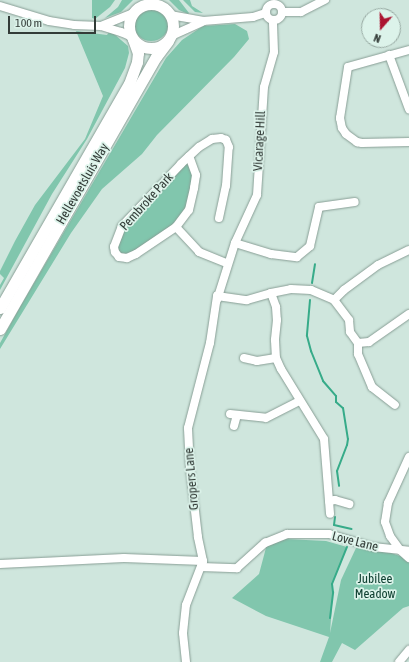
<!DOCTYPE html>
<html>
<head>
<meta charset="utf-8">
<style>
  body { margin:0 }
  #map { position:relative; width:409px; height:662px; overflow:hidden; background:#cfe6dd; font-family:"Asap Condensed",sans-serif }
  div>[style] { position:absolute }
  .green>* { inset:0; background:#81c6ad }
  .round { border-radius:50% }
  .stream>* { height:2px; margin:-1px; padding:0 1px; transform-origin:1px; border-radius:1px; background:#37ab89 }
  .roads { filter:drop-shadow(0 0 1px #889e95) drop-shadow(0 0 1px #889e95) }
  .minor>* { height:8px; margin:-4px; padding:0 4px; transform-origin:4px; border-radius:4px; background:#fff }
  .minor>.ring { margin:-4px; padding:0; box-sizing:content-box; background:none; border:8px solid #fff; border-radius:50% }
  .highway>* { height:11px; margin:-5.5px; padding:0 5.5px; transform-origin:5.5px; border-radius:5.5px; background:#fff }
  .highway>.ring { margin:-5.5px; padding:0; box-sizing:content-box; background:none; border:11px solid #fff; border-radius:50% }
  span { translate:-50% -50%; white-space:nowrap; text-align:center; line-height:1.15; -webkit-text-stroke:3.5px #dcf3ea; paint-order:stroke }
  .street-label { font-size:13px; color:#333c38 }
  .park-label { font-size:13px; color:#114233 }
  .north { position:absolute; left:361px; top:8px; width:40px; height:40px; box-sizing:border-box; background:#dcf3ea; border:1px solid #98aaa3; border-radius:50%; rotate:200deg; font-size:11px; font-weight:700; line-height:16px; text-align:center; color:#333c38 }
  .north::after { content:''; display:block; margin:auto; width:14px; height:18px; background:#ab1531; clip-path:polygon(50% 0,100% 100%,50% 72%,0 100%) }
  .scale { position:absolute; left:8px; top:16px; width:88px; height:18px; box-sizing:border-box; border:2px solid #333c38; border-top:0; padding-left:5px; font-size:12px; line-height:14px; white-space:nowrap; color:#333c38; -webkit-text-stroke:3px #dcf3ea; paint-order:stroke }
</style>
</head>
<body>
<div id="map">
  <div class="green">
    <div style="clip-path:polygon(92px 0,115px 0,110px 7px,95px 19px,92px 18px)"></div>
    <div style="clip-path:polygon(122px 0,133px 0,121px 12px,105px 18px,118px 7px)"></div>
    <div style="clip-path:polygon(169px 0,179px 0,189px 13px,188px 14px,179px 10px)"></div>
    <div style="clip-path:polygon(183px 0,190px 0,192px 6px,203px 13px,195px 12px)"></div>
    <div class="round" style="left:133px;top:5px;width:36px;height:36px"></div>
    <div style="clip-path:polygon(235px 24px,247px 31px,249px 39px,234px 57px,157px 135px,142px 154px,102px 189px,71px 233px,0 349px,0 343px,20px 307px,166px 58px,182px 40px,203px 26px)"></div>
    <div style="clip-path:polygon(76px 31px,107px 35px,109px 32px,114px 34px,128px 46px,129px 53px,125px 68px,87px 139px,52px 194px,0 290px,0 285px,4px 278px,0 274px,0 271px,15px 241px,35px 205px,85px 139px,103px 96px)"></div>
    <div style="clip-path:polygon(185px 164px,190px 165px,193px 176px,188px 204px,182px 217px,174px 225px,129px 255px,119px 254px,117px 248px,124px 229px)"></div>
    <div style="clip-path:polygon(286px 539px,326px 541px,347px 547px,332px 584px,333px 592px,330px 633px,341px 580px,356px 548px,391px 553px,403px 557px,409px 561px,409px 606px,403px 608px,355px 650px,342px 643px,332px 662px,320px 662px,329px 637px,266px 616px,232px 598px,259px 574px,267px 544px)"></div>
  </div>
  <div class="stream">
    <div style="left:312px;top:283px;width:19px;rotate:-81deg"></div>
    <div style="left:310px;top:300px;width:36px;rotate:95deg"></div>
    <div style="left:307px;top:336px;width:16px;rotate:75deg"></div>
    <div style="left:311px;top:351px;width:32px;rotate:68deg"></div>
    <div style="left:323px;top:381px;width:20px;rotate:49deg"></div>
    <div style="left:336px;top:396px;width:6px;rotate:90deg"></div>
    <div style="left:336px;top:402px;width:9px;rotate:41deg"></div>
    <div style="left:343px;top:408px;width:31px;rotate:81deg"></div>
    <div style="left:348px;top:439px;width:6px;rotate:99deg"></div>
    <div style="left:347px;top:445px;width:28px;rotate:111deg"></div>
    <div style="left:337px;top:471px;width:15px;rotate:82deg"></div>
    <div style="left:335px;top:517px;width:8px;rotate:97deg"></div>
    <div style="left:334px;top:525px;width:18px;rotate:13deg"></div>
    <div style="left:330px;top:618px;width:26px;rotate:-83deg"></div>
    <div style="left:333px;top:592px;width:8px;rotate:-97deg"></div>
    <div style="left:332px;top:584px;width:40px;rotate:-68deg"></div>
  </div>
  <div class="roads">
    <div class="minor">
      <div class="ring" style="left:266px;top:4px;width:8px;height:8px"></div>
      <div style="left:0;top:6px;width:51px;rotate:17deg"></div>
      <div style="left:49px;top:21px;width:25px;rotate:9deg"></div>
      <div style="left:74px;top:25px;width:27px;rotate:2deg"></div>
      <div style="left:101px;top:26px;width:21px;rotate:17deg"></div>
      <div style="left:121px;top:32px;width:12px;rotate:24deg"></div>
      <div style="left:282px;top:12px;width:19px"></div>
      <div style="left:301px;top:12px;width:27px;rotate:-27deg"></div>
      <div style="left:170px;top:15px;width:34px;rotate:10deg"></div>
      <div style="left:203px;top:21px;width:50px;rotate:-4.6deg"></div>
      <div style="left:253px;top:17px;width:13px;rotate:-18deg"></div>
      <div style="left:101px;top:26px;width:37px;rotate:-22deg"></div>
      <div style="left:171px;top:36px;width:34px;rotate:-24deg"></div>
      <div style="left:409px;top:50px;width:63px;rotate:164.4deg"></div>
      <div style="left:348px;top:67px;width:52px;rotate:98.9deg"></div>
      <div style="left:340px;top:118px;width:10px;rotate:79deg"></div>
      <div style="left:342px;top:128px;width:7px;rotate:56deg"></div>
      <div style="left:346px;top:134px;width:14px;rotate:36deg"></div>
      <div style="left:357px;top:142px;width:5px;rotate:11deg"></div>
      <div style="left:362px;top:143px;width:47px;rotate:-1.2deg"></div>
      <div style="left:389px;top:55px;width:58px;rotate:69.7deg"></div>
      <div style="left:219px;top:218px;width:33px;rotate:-78deg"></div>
      <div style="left:226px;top:186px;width:39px;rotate:-86deg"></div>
      <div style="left:229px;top:147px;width:8px;rotate:-113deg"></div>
      <div style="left:226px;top:140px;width:5px;rotate:-158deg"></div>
      <div style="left:221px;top:138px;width:9px;rotate:174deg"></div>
      <div style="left:212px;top:139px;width:15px;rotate:148deg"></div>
      <div style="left:199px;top:147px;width:25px;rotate:137deg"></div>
      <div style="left:181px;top:164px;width:86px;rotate:133.6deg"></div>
      <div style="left:122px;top:226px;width:22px;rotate:111deg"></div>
      <div style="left:114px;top:247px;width:5px;rotate:79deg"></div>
      <div style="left:115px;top:252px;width:6px;rotate:51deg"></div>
      <div style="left:119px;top:257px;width:8px;rotate:7deg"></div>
      <div style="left:127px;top:258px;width:10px;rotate:-24deg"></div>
      <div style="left:136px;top:254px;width:48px;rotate:-34deg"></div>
      <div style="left:176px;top:227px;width:34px;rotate:47deg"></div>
      <div style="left:199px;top:252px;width:31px;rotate:22deg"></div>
      <div style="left:176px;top:227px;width:21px;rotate:-53deg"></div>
      <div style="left:189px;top:210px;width:23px;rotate:-77deg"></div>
      <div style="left:194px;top:188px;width:13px;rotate:-81deg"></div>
      <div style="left:196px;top:175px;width:20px;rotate:-110deg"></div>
      <div style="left:235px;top:243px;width:38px;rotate:17deg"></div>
      <div style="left:271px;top:254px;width:26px;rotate:7deg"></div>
      <div style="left:297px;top:257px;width:17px;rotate:-40deg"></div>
      <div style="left:310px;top:246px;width:40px;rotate:-77deg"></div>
      <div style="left:319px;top:207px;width:36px;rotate:-8deg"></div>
      <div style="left:271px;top:293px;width:20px;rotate:-11deg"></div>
      <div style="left:291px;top:289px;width:20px;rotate:3deg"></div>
      <div style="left:311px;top:290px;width:25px;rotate:23deg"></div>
      <div style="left:334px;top:300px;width:25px;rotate:53deg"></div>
      <div style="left:349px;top:320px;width:12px;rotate:85deg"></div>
      <div style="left:350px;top:332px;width:14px;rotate:54deg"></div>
      <div style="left:358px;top:343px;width:11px;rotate:90deg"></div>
      <div style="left:358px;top:354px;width:36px;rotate:67deg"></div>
      <div style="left:372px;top:387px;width:29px;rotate:38deg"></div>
      <div style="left:217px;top:296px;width:30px;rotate:8deg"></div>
      <div style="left:247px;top:300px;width:25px;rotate:-16deg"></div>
      <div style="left:271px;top:293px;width:15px;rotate:70deg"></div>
      <div style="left:276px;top:307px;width:13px;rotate:86deg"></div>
      <div style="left:277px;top:320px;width:20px;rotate:96deg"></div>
      <div style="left:275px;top:340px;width:18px;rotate:87deg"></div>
      <div style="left:276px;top:358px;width:12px;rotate:66deg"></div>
      <div style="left:281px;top:369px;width:82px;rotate:58.4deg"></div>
      <div style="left:324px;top:439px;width:75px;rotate:85.4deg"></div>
      <div style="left:217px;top:300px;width:60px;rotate:-72.5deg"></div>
      <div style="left:235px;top:243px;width:53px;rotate:-65.4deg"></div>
      <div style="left:257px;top:195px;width:108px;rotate:-86.3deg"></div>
      <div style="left:264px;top:87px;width:36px;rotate:-74deg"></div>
      <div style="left:274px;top:52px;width:32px;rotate:-92deg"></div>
      <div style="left:334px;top:300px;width:14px;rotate:-45deg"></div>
      <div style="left:344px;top:290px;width:42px;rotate:-36.3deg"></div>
      <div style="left:378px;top:265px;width:34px;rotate:-26deg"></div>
      <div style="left:358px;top:343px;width:11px;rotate:-5deg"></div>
      <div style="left:369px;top:342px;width:49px;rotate:-35deg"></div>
      <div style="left:244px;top:358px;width:13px;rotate:13deg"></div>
      <div style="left:257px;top:361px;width:19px;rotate:-9deg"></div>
      <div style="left:230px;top:414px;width:36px;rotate:6deg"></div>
      <div style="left:266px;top:418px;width:38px;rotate:-27deg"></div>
      <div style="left:234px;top:426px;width:11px;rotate:-75deg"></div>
      <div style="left:409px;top:457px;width:51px;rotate:114.5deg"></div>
      <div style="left:388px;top:503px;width:19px;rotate:99deg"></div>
      <div style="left:385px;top:522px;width:15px;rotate:70deg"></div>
      <div style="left:390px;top:536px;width:17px;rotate:54deg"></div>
      <div style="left:400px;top:550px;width:12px;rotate:42deg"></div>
      <div style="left:329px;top:501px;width:6px;rotate:-9deg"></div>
      <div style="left:335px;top:500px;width:15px;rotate:16deg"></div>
      <div style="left:0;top:564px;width:124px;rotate:-2.8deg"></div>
      <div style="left:124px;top:558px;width:79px;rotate:2.2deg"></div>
      <div style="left:201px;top:567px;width:36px;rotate:2deg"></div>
      <div style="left:237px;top:568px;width:38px;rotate:-42deg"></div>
      <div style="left:265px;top:543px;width:24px;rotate:-22deg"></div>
      <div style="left:287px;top:534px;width:42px"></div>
      <div style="left:329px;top:534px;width:46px;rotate:16.5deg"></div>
      <div style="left:373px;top:547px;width:36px;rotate:6deg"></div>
      <div style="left:186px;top:662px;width:29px;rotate:-96deg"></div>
      <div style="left:183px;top:633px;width:28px;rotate:-84deg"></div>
      <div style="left:186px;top:605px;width:47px;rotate:-68.9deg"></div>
      <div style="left:203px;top:561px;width:25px;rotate:-102deg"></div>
      <div style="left:198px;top:537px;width:69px;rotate:-96.6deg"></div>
      <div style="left:190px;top:468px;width:40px;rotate:-92.9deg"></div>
      <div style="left:188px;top:428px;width:88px;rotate:-75.5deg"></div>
      <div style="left:210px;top:343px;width:48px;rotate:-81.5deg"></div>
      <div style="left:399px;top:662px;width:16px;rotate:-50deg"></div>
    </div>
    <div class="highway">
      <div class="ring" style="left:129px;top:4px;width:33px;height:33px"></div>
      <div style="left:0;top:308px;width:258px;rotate:-60.1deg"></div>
      <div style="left:129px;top:84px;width:23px;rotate:-70deg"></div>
      <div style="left:137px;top:62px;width:9px;rotate:-84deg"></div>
      <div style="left:138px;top:53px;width:15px;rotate:-110deg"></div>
      <div style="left:0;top:329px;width:314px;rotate:-60.2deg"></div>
      <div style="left:156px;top:57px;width:20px;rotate:-53deg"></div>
    </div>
  </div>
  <div class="street-label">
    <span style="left:260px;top:141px;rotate:-87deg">Vicarage Hill</span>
    <span style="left:83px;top:184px;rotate:-60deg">Hellevoetsluis Way</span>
    <span style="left:147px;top:202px;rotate:-48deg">Pembroke Park</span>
    <span style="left:192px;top:479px;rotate:-95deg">Gropers Lane</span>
    <span style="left:355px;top:542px;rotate:14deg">Love Lane</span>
  </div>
  <div class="park-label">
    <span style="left:375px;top:587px">Jubilee<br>Meadow</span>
  </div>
  <div class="north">N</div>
  <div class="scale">100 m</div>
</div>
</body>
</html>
